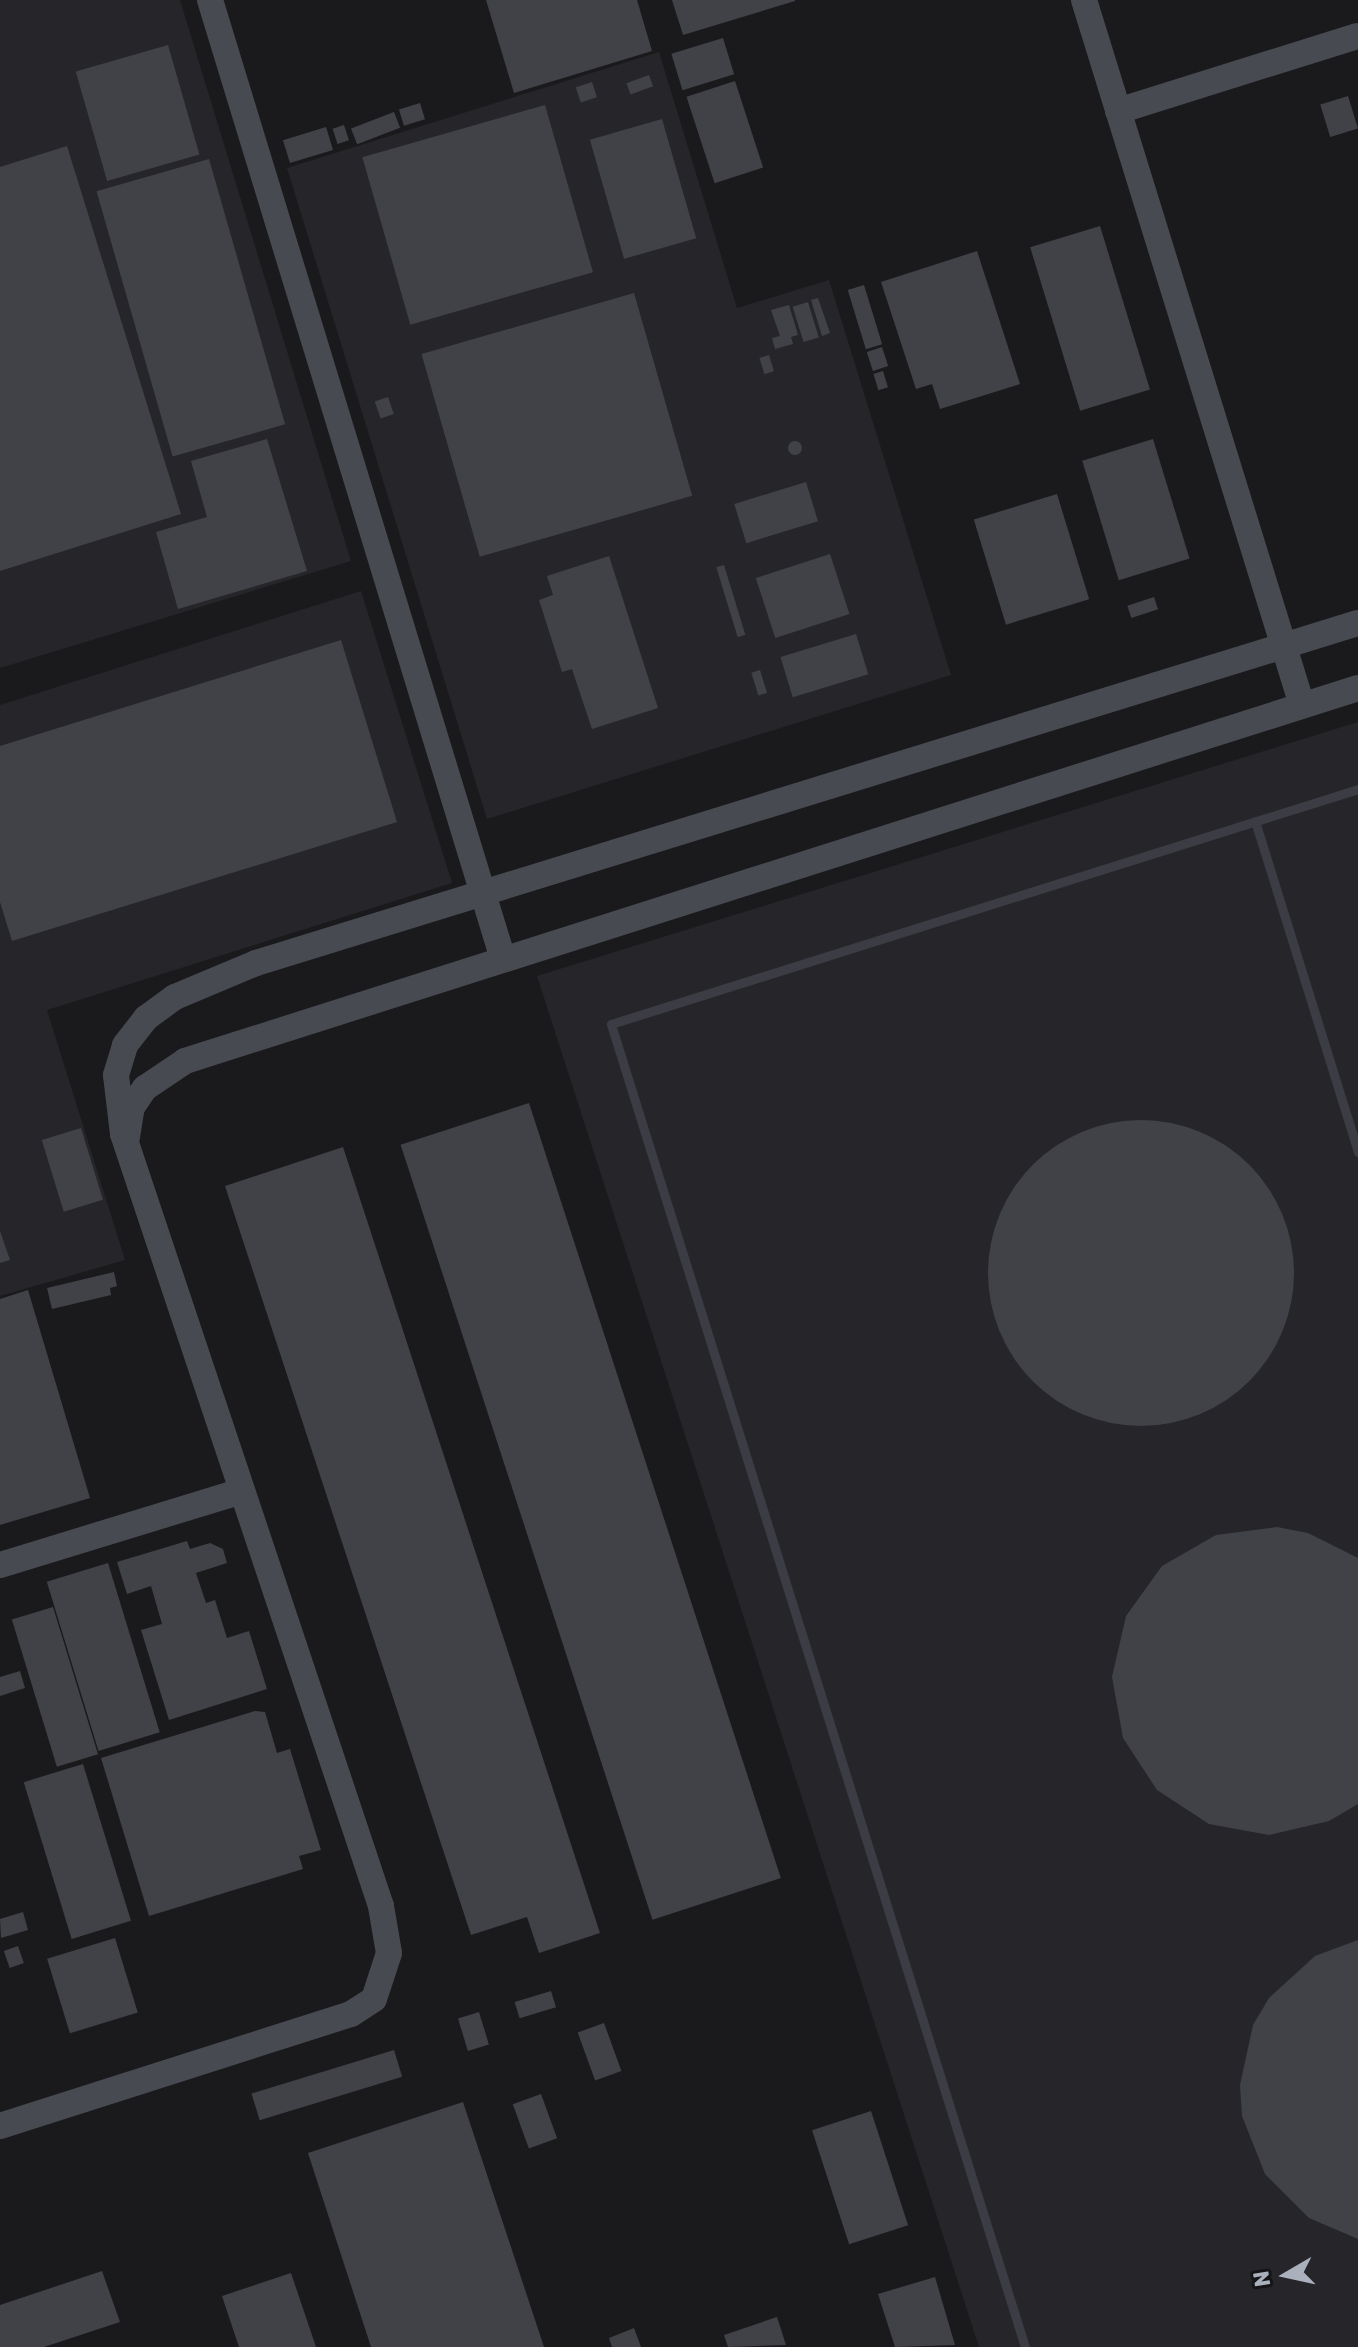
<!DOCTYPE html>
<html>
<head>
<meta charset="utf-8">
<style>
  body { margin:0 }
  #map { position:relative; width:1358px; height:2347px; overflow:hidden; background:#1a1a1d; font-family:Rubik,sans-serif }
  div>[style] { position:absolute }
  .built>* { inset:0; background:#26262a }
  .building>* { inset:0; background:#414247; transform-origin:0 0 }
  .round { border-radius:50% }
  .lane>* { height:9px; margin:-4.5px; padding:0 4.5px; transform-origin:4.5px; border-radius:4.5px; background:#3c3d44 }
  .secondary>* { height:26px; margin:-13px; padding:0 13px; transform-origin:13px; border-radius:13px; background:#484a52 }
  span { translate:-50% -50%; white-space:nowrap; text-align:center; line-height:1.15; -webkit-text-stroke:6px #151518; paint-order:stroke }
  .north { position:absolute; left:1246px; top:2235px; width:80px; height:80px; -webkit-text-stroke:6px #151518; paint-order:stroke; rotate:261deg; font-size:22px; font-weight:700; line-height:32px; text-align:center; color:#abb0bd }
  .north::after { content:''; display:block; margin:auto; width:28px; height:36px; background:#abb0bd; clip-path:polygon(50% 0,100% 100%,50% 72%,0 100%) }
</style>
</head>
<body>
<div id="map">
  <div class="built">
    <div style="clip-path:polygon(0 0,180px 0,351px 561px,0 668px)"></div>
    <div style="clip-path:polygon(659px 52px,737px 308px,829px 280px,951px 675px,487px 819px,287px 168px)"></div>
    <div style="clip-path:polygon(361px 591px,452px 883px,47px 1010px,125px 1260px,0 1296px,0 705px)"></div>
    <div style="clip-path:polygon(1358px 722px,1358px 2347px,979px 2347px,537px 976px)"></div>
  </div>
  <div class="building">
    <div style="clip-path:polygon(486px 0,637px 0,652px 51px,514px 93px)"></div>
    <div style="clip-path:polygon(672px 0,795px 0,795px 1px,683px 35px)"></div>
    <div style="left:723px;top:38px;width:38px;height:54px;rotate:73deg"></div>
    <div style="left:168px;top:45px;width:114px;height:96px;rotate:74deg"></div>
    <div style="left:649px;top:75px;width:12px;height:24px;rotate:70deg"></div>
    <div style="left:735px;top:81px;width:91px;height:51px;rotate:72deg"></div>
    <div style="left:592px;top:82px;width:16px;height:17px;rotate:72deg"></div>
    <div style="left:1348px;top:96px;width:34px;height:29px;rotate:73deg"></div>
    <div style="left:420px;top:103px;width:17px;height:22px;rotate:73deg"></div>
    <div style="left:545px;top:105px;width:174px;height:190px;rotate:74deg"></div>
    <div style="left:394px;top:112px;width:17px;height:46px;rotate:69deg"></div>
    <div style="left:662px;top:119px;width:124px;height:75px;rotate:74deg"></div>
    <div style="left:344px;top:125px;width:16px;height:12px;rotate:72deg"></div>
    <div style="left:326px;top:127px;width:24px;height:45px;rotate:73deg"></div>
    <div style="clip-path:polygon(67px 146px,181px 514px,0 571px,0 167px)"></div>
    <div style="left:209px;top:159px;width:276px;height:117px;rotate:74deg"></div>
    <div style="left:1100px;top:226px;width:171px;height:73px;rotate:73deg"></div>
    <div style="clip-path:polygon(977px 251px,1020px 384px,940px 409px,932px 384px,916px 389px,881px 282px)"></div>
    <div style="left:864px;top:285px;width:62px;height:17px;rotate:73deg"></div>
    <div style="left:634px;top:293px;width:211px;height:221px;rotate:74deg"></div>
    <div style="clip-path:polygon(818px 298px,830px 333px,822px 336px,811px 300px)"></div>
    <div style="left:808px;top:302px;width:37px;height:16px;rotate:73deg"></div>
    <div style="clip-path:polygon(789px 305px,798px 335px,791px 337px,793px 344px,775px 349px,772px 338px,780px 336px,771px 310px)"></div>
    <div style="left:882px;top:347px;width:20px;height:16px;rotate:72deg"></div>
    <div style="left:769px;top:355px;width:17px;height:10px;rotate:73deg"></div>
    <div style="left:883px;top:371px;width:17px;height:10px;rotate:73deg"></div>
    <div style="left:388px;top:397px;width:18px;height:14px;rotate:71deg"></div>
    <div style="clip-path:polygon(267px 439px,307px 571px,178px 609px,156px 532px,207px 517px,191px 461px)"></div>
    <div style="left:1153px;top:439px;width:125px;height:74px;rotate:73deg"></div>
    <div class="round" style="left:788px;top:441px;width:14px;height:14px"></div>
    <div style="left:806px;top:482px;width:41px;height:75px;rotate:73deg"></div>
    <div style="left:1057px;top:494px;width:110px;height:87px;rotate:73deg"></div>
    <div style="left:830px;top:554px;width:63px;height:78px;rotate:72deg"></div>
    <div style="clip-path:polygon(609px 556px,658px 708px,592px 729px,572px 669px,562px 672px,539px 600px,553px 595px,547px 576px)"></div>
    <div style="left:724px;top:565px;width:73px;height:8px;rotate:73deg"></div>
    <div style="left:1154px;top:597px;width:13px;height:28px;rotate:72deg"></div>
    <div style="left:856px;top:634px;width:42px;height:79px;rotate:73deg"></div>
    <div style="clip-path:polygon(341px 640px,397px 822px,12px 941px,0 902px,0 746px)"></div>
    <div style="left:760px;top:670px;width:24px;height:9px;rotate:73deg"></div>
    <div style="left:529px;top:1103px;width:815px;height:135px;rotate:72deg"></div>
    <div class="round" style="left:988px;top:1120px;width:306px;height:306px"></div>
    <div style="left:81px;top:1128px;width:75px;height:41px;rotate:73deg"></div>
    <div style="clip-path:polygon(343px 1147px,600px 1933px,539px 1953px,527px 1917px,471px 1935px,225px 1186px)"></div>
    <div style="clip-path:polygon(0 1231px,10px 1260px,0 1263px)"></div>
    <div style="clip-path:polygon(114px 1272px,117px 1286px,110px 1288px,111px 1295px,52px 1309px,47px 1288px)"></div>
    <div style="clip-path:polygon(28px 1290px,90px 1498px,0 1525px,0 1299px)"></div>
    <div style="clip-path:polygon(1277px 1527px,1308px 1533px,1358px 1558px,1358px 1804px,1329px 1821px,1269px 1835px,1209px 1824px,1157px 1790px,1123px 1738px,1112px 1677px,1126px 1616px,1162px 1566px,1216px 1535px)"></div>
    <div style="clip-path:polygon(187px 1541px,190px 1549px,210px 1543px,223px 1549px,227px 1563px,196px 1573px,206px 1603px,215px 1600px,227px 1638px,249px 1631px,267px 1689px,169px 1720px,141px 1630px,162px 1624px,151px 1586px,127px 1594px,117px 1562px)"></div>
    <div style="left:108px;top:1563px;width:177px;height:64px;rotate:73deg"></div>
    <div style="left:53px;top:1607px;width:154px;height:43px;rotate:73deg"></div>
    <div style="clip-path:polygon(20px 1671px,25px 1688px,0 1696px,0 1677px)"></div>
    <div style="clip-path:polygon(255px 1711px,265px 1712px,277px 1753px,290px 1749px,321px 1850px,299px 1856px,303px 1869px,149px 1916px,101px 1758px)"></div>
    <div style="left:83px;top:1764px;width:164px;height:62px;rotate:73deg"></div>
    <div style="clip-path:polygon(23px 1912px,28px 1930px,1px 1938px,0 1919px)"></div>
    <div style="left:115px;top:1938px;width:78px;height:71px;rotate:73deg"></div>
    <div style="clip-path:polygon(1358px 1940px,1358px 2239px,1309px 2218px,1265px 2174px,1242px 2116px,1240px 2085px,1253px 2025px,1269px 1998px,1315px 1956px)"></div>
    <div style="left:18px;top:1946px;width:18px;height:15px;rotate:71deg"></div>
    <div style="left:551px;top:1991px;width:17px;height:38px;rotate:73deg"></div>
    <div style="left:479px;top:2012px;width:34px;height:22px;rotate:73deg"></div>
    <div style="left:604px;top:2023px;width:51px;height:28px;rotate:70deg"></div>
    <div style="left:394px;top:2050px;width:28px;height:149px;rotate:73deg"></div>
    <div style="left:541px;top:2094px;width:47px;height:30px;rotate:70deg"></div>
    <div style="clip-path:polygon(463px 2102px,544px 2347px,371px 2347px,308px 2153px)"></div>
    <div style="left:871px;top:2111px;width:120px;height:62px;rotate:72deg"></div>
    <div style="clip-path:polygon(102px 2271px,120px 2322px,44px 2347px,0 2347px,0 2305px)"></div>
    <div style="clip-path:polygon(291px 2273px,316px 2347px,239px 2347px,222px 2296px)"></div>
    <div style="clip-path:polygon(935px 2277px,955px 2345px,895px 2347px,878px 2294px)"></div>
    <div style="clip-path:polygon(777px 2317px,786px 2345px,728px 2347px,724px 2335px)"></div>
    <div style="clip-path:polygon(634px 2328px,641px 2347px,612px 2347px,609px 2338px)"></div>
  </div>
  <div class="lane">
    <div style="left:1255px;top:821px;width:347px;rotate:72.7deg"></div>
    <div style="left:1025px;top:2347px;width:1386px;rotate:-107.38deg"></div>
    <div style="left:611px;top:1024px;width:783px;rotate:-17.46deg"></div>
  </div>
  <div class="secondary">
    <div style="left:210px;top:0;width:1003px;rotate:73.01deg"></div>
    <div style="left:1084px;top:0;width:738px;rotate:72.82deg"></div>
    <div style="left:1118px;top:111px;width:251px;rotate:-17.4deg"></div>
    <div style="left:127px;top:1137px;width:30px;rotate:-81deg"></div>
    <div style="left:132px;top:1107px;width:23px;rotate:-56deg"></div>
    <div style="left:145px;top:1088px;width:48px;rotate:-34deg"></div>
    <div style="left:185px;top:1061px;width:1231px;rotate:-17.64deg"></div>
    <div style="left:0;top:1565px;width:253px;rotate:-17deg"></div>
    <div style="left:0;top:2126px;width:368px;rotate:-17.7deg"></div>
    <div style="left:351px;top:2014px;width:27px;rotate:-33deg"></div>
    <div style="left:374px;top:1999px;width:48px;rotate:-71.9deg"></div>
    <div style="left:389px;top:1953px;width:48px;rotate:-99.7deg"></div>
    <div style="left:381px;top:1906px;width:814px;rotate:-108.48deg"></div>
    <div style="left:123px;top:1134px;width:59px;rotate:-96.8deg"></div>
    <div style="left:116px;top:1075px;width:31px;rotate:-73deg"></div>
    <div style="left:125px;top:1045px;width:34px;rotate:-52deg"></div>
    <div style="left:146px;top:1018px;width:36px;rotate:-36deg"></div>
    <div style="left:175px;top:997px;width:88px;rotate:-22.8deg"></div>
    <div style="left:256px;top:963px;width:1153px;rotate:-17.15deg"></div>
  </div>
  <div class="north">N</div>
</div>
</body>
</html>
